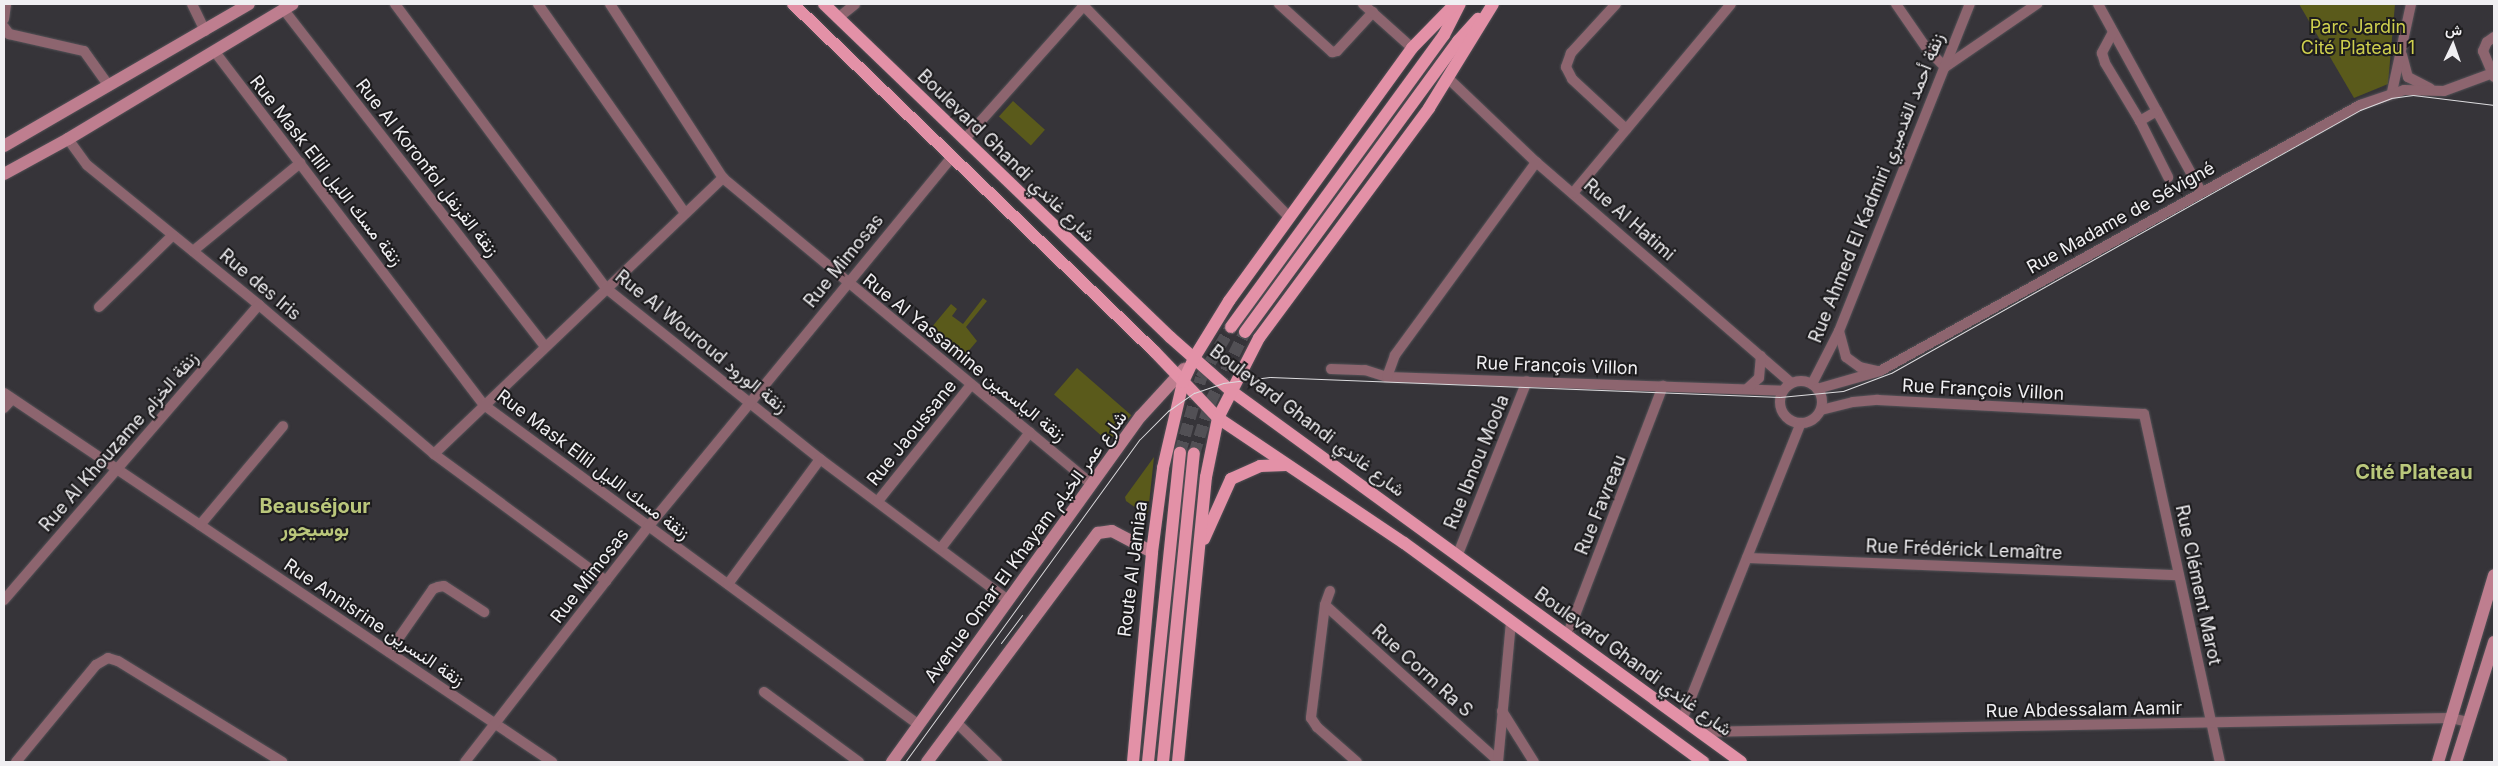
<!DOCTYPE html>
<html>
<head>
<meta charset="utf-8">
<style>
  body { margin:0 }
  #map { position:relative; width:2498px; height:766px; overflow:hidden; background:#363439; font-family:Inter,Vazirmatn,sans-serif }
  div>[style] { position:absolute }
  .green>* { inset:0; background:#5a5a1b; transform-origin:0 0 }
  .primary-tunnel>* { height:12px; margin-top:-6px; transform-origin:0; background:repeating-linear-gradient(90deg,#525055 0 12px,transparent 0 18px) }
  .roads { filter:drop-shadow(0 0 1px #545257) drop-shadow(0 0 1px #545257) }
  .street>* { height:10px; margin:-5px; padding:0 5px; transform-origin:5px; border-radius:5px; background:#8d656f }
  .street>.ring { margin:-5px; padding:0; box-sizing:content-box; background:none; border:10px solid #8d656f; border-radius:50% }
  .secondary>* { height:12px; margin:-6px; padding:0 6px; transform-origin:6px; border-radius:6px; background:#be7e8f }
  .primary>* { height:12px; margin:-6px; padding:0 6px; transform-origin:6px; border-radius:6px; background:#e391a7 }
  .tram>* { height:1px; margin:-0.5px; padding:0 0.5px; transform-origin:0.5px; border-radius:0.5px; background:#dddcdf }
  span { translate:-50% -50%; white-space:nowrap; text-align:center; line-height:1.15; -webkit-text-stroke:4px #1d1c1e; paint-order:stroke }
  .park-label { font-size:18px; color:#cecf4e }
  .street-label { font-size:18px; color:#f0eff2 }
  .quarter-label { font-size:20px; color:#bac77b; font-weight:700 }
  .frame { position:absolute; inset:0; border:5px solid #f0eff2; pointer-events:none }
  .north { position:absolute; left:2428px; top:20px; width:50px; height:50px; -webkit-text-stroke:4px #1d1c1e; paint-order:stroke; rotate:3deg; font-size:14px; font-weight:700; line-height:20px; text-align:center; color:#f0eff2 }
  .north::after { content:''; display:block; margin:auto; width:18px; height:22px; background:#f0eff2; clip-path:polygon(50% 0,100% 100%,50% 72%,0 100%) }
</style>
</head>
<body>
<div id="map">
  <div class="green">
    <div style="clip-path:polygon(2299px 4px,2395px 4px,2388px 84px,2354px 98px)"></div>
    <div style="left:1013px;top:101px;width:43px;height:21px;rotate:42deg"></div>
    <div style="clip-path:polygon(983px 298px,987px 301px,966px 327px,977px 341px,960px 361px,926px 334px,951px 304px,957px 309px,952px 316px,963px 324px)"></div>
    <div style="left:1077px;top:368px;width:72px;height:35px;rotate:41deg"></div>
    <div style="clip-path:polygon(1154px 457px,1148px 513px,1146px 515px,1126px 501px,1125px 497px)"></div>
  </div>
  <div class="primary-tunnel">
    <div style="left:1180px;top:453px;width:78px;rotate:-74.4deg"></div>
    <div style="left:1201px;top:378px;width:59px;rotate:-59.5deg"></div>
    <div style="left:1194px;top:454px;width:53px;rotate:-72.6deg"></div>
    <div style="left:1210px;top:403px;width:79px;rotate:-63.8deg"></div>
  </div>
  <div class="roads">
    <div class="street">
      <div style="left:192px;top:4px;width:30px;rotate:64deg"></div>
      <div style="left:395px;top:4px;width:355px;rotate:53.4deg"></div>
      <div style="left:607px;top:289px;width:273px;rotate:38.6deg"></div>
      <div style="left:820px;top:459px;width:235px;rotate:36.9deg"></div>
      <div style="left:538px;top:4px;width:256px;rotate:54.9deg"></div>
      <div style="left:610px;top:4px;width:207px;rotate:57deg"></div>
      <div style="left:723px;top:178px;width:479px;rotate:39.7deg"></div>
      <div style="left:1082px;top:4px;width:298px;rotate:45.8deg"></div>
      <div style="left:1279px;top:4px;width:72px;rotate:42.2deg"></div>
      <div style="left:1332px;top:52px;width:5px;rotate:-11deg"></div>
      <div style="left:1337px;top:51px;width:53px;rotate:-47.3deg"></div>
      <div style="left:1363px;top:4px;width:66px;rotate:41.9deg"></div>
      <div style="left:1616px;top:4px;width:67px;rotate:132.6deg"></div>
      <div style="left:1571px;top:53px;width:15px;rotate:110deg"></div>
      <div style="left:1566px;top:67px;width:13px;rotate:63deg"></div>
      <div style="left:1572px;top:79px;width:74px;rotate:42.8deg"></div>
      <div style="left:1896px;top:4px;width:55px;rotate:55.4deg"></div>
      <div style="left:1927px;top:49px;width:25px;rotate:45deg"></div>
      <div style="left:1945px;top:67px;width:112px;rotate:-34.4deg"></div>
      <div style="left:2098px;top:4px;width:213px;rotate:61.2deg"></div>
      <div style="left:284px;top:10px;width:426px;rotate:52.2deg"></div>
      <div style="left:838px;top:18px;width:22px;rotate:-39deg"></div>
      <div style="left:4px;top:19px;width:15px;rotate:-82deg"></div>
      <div style="left:4px;top:27px;width:9px;rotate:54deg"></div>
      <div style="left:9px;top:34px;width:77px;rotate:12.8deg"></div>
      <div style="left:84px;top:51px;width:43px;rotate:54.5deg"></div>
      <div style="left:2113px;top:32px;width:24px;rotate:118deg"></div>
      <div style="left:2102px;top:53px;width:10px;rotate:73deg"></div>
      <div style="left:2105px;top:63px;width:68px;rotate:58.9deg"></div>
      <div style="left:2494px;top:37px;width:9px;rotate:144deg"></div>
      <div style="left:2487px;top:42px;width:10px;rotate:114deg"></div>
      <div style="left:2483px;top:51px;width:28px;rotate:67deg"></div>
      <div style="left:215px;top:52px;width:444px;rotate:52.7deg"></div>
      <div style="left:484px;top:405px;width:540px;rotate:36.34deg"></div>
      <div style="left:2402px;top:55px;width:23px;rotate:75deg"></div>
      <div style="left:2408px;top:77px;width:25px;rotate:27deg"></div>
      <div style="left:1449px;top:79px;width:120px;rotate:43.7deg"></div>
      <div style="left:1536px;top:162px;width:337px;rotate:40.9deg"></div>
      <div style="left:2392px;top:92px;width:90px;rotate:-77.8deg"></div>
      <div style="left:2157px;top:111px;width:20px;rotate:150deg"></div>
      <div style="left:2140px;top:121px;width:63px;rotate:63.4deg"></div>
      <div style="left:68px;top:139px;width:32px;rotate:54deg"></div>
      <div style="left:87px;top:165px;width:222px;rotate:39.1deg"></div>
      <div style="left:259px;top:305px;width:230px;rotate:40.4deg"></div>
      <div style="left:434px;top:454px;width:214px;rotate:36.4deg"></div>
      <div style="left:964px;top:140px;width:182px;rotate:-48.3deg"></div>
      <div style="left:1573px;top:193px;width:246px;rotate:-50.1deg"></div>
      <div style="left:193px;top:251px;width:139px;rotate:-39.4deg"></div>
      <div style="left:99px;top:307px;width:103px;rotate:-44.2deg"></div>
      <div style="left:1839px;top:331px;width:27px;rotate:75deg"></div>
      <div style="left:1846px;top:357px;width:17px;rotate:36deg"></div>
      <div style="left:1860px;top:367px;width:17px;rotate:13deg"></div>
      <div style="left:1331px;top:369px;width:34px;rotate:2deg"></div>
      <div style="left:1365px;top:370px;width:23px;rotate:18deg"></div>
      <div style="left:1387px;top:377px;width:396px;rotate:2deg"></div>
      <div style="left:1387px;top:377px;width:23px;rotate:-70deg"></div>
      <div style="left:1395px;top:355px;width:239px;rotate:-53.8deg"></div>
      <div class="ring" style="left:1780px;top:381px;width:32px;height:32px"></div>
      <div style="left:1812px;top:384px;width:59px;rotate:-63deg"></div>
      <div style="left:1839px;top:331px;width:352px;rotate:-68.2deg"></div>
      <div style="left:1747px;top:389px;width:16px;rotate:-43deg"></div>
      <div style="left:1759px;top:378px;width:22px;rotate:-85deg"></div>
      <div style="left:1817px;top:389px;width:66px;rotate:-15.9deg"></div>
      <div style="left:1880px;top:371px;width:549px;rotate:-28.99deg"></div>
      <div style="left:2360px;top:105px;width:46px;rotate:-18.8deg"></div>
      <div style="left:2404px;top:90px;width:40px;rotate:1.4deg"></div>
      <div style="left:2444px;top:91px;width:52px;rotate:-20.2deg"></div>
      <div style="left:4px;top:393px;width:661px;rotate:33.95deg"></div>
      <div style="left:4px;top:408px;width:12px;rotate:-48deg"></div>
      <div style="left:1821px;top:410px;width:33px;rotate:-14deg"></div>
      <div style="left:1853px;top:402px;width:25px;rotate:-5deg"></div>
      <div style="left:1878px;top:400px;width:266px;rotate:3deg"></div>
      <div style="left:2144px;top:414px;width:356px;rotate:77.7deg"></div>
      <div style="left:434px;top:454px;width:400px;rotate:-43.7deg"></div>
      <div style="left:878px;top:501px;width:149px;rotate:-51.3deg"></div>
      <div style="left:200px;top:525px;width:129px;rotate:-50deg"></div>
      <div style="left:941px;top:548px;width:146px;rotate:-52.5deg"></div>
      <div style="left:1458px;top:554px;width:186px;rotate:-68.3deg"></div>
      <div style="left:1747px;top:558px;width:432px;rotate:2.3deg"></div>
      <div style="left:728px;top:584px;width:155px;rotate:-53.6deg"></div>
      <div style="left:1330px;top:591px;width:15px;rotate:110deg"></div>
      <div style="left:1325px;top:605px;width:114px;rotate:97.1deg"></div>
      <div style="left:1311px;top:718px;width:11px;rotate:56deg"></div>
      <div style="left:1317px;top:727px;width:53px;rotate:41.2deg"></div>
      <div style="left:4px;top:600px;width:390px;rotate:-49.2deg"></div>
      <div style="left:1325px;top:605px;width:233px;rotate:42deg"></div>
      <div style="left:1567px;top:636px;width:268px;rotate:-69deg"></div>
      <div style="left:389px;top:652px;width:77px;rotate:-55.1deg"></div>
      <div style="left:433px;top:589px;width:5px;rotate:-22deg"></div>
      <div style="left:438px;top:587px;width:6px;rotate:-9deg"></div>
      <div style="left:444px;top:586px;width:48px;rotate:33deg"></div>
      <div style="left:764px;top:692px;width:118px;rotate:36.4deg"></div>
      <div style="left:1502px;top:711px;width:60px;rotate:57.9deg"></div>
      <div style="left:1682px;top:720px;width:320px;rotate:-68.2deg"></div>
      <div style="left:957px;top:723px;width:56px;rotate:44.3deg"></div>
      <div style="left:1699px;top:732px;width:752px;rotate:-1.07deg"></div>
      <div style="left:2451px;top:718px;width:18px;rotate:13deg"></div>
      <div style="left:16px;top:762px;width:126px;rotate:-50.5deg"></div>
      <div style="left:96px;top:665px;width:14px;rotate:-30deg"></div>
      <div style="left:108px;top:658px;width:10px;rotate:17deg"></div>
      <div style="left:118px;top:661px;width:193px;rotate:31.6deg"></div>
      <div style="left:465px;top:762px;width:298px;rotate:-52.1deg"></div>
      <div style="left:648px;top:527px;width:479px;rotate:-50.6deg"></div>
      <div style="left:1498px;top:762px;width:142px;rotate:-84.7deg"></div>
    </div>
    <div class="secondary">
      <div style="left:4px;top:146px;width:283px;rotate:-30.1deg"></div>
      <div style="left:4px;top:174px;width:73px;rotate:-28.7deg"></div>
      <div style="left:68px;top:139px;width:262px;rotate:-31deg"></div>
      <div style="left:892px;top:762px;width:426px;rotate:-54.3deg"></div>
      <div style="left:1141px;top:416px;width:64px;rotate:-47.5deg"></div>
      <div style="left:927px;top:762px;width:286px;rotate:-53.3deg"></div>
      <div style="left:1098px;top:533px;width:14px;rotate:-8deg"></div>
      <div style="left:1112px;top:531px;width:45px;rotate:27.7deg"></div>
      <div style="left:2438px;top:762px;width:195px;rotate:-73.3deg"></div>
      <div style="left:2456px;top:762px;width:126px;rotate:-72.4deg"></div>
    </div>
    <div class="primary">
      <div style="left:793px;top:4px;width:502px;rotate:43.87deg"></div>
      <div style="left:1155px;top:352px;width:91px;rotate:46.3deg"></div>
      <div style="left:1218px;top:418px;width:224px;rotate:33.9deg"></div>
      <div style="left:1404px;top:543px;width:371px;rotate:36.2deg"></div>
      <div style="left:824px;top:4px;width:480px;rotate:43.9deg"></div>
      <div style="left:1170px;top:337px;width:80px;rotate:41.5deg"></div>
      <div style="left:1230px;top:390px;width:632px;rotate:36.05deg"></div>
      <div style="left:1231px;top:327px;width:361px;rotate:-53.9deg"></div>
      <div style="left:1444px;top:35px;width:35px;rotate:-63deg"></div>
      <div style="left:1245px;top:332px;width:361px;rotate:-53.8deg"></div>
      <div style="left:1458px;top:41px;width:30px;rotate:-48deg"></div>
      <div style="left:1204px;top:539px;width:66px;rotate:-65.8deg"></div>
      <div style="left:1231px;top:479px;width:32px;rotate:-24deg"></div>
      <div style="left:1260px;top:466px;width:26px;rotate:-2deg"></div>
      <div style="left:1133px;top:762px;width:211px;rotate:-84.8deg"></div>
      <div style="left:1152px;top:552px;width:85px;rotate:-82.5deg"></div>
      <div style="left:1163px;top:468px;width:88px;rotate:-76.9deg"></div>
      <div style="left:1183px;top:382px;width:26px;rotate:-65deg"></div>
      <div style="left:1194px;top:358px;width:67px;rotate:-58.4deg"></div>
      <div style="left:1229px;top:301px;width:312px;rotate:-54.1deg"></div>
      <div style="left:1412px;top:48px;width:62px;rotate:-45.7deg"></div>
      <div style="left:1148px;top:762px;width:311px;rotate:-84.1deg"></div>
      <div style="left:1163px;top:762px;width:310px;rotate:-84.3deg"></div>
      <div style="left:1178px;top:762px;width:286px;rotate:-84.4deg"></div>
      <div style="left:1206px;top:477px;width:60px;rotate:-78.5deg"></div>
      <div style="left:1218px;top:418px;width:90px;rotate:-62.9deg"></div>
      <div style="left:1259px;top:338px;width:286px;rotate:-53.5deg"></div>
      <div style="left:1429px;top:108px;width:122px;rotate:-58.4deg"></div>
    </div>
  </div>
  <div class="tram">
    <div style="left:1001px;top:643px;width:35px;rotate:-53deg"></div>
    <div style="left:905px;top:762px;width:399px;rotate:-54deg"></div>
    <div style="left:1140px;top:439px;width:40px;rotate:-45deg"></div>
    <div style="left:1168px;top:411px;width:32px;rotate:-35deg"></div>
    <div style="left:1194px;top:393px;width:31px;rotate:-19deg"></div>
    <div style="left:1223px;top:383px;width:47px;rotate:-7.3deg"></div>
    <div style="left:1270px;top:377px;width:510px;rotate:2.25deg"></div>
    <div style="left:1780px;top:397px;width:63px;rotate:-5.4deg"></div>
    <div style="left:1843px;top:391px;width:51px;rotate:-20.6deg"></div>
    <div style="left:1891px;top:373px;width:538px;rotate:-29.28deg"></div>
    <div style="left:2360px;top:110px;width:33px;rotate:-21deg"></div>
    <div style="left:2391px;top:98px;width:22px;rotate:-8deg"></div>
    <div style="left:2413px;top:95px;width:82px;rotate:7deg"></div>
  </div>
  <div class="park-label">
    <span style="left:2358px;top:38px">Parc Jardin<br>Cité Plateau 1</span>
  </div>
  <div class="street-label">
    <span style="left:1006px;top:156px;rotate:44deg">Boulevard Ghandi شارع غاندي</span>
    <span style="left:427px;top:168px;rotate:52deg">Rue Al Koronfol زنقة القرنفل</span>
    <span style="left:326px;top:171px;rotate:52deg">Rue Mask Ellil زنقة مسك الليل</span>
    <span style="left:1877px;top:188px;rotate:-68deg">Rue Ahmed El Kadmiri زنقة أحمد القدميري</span>
    <span style="left:2121px;top:218px;rotate:-29deg">Rue Madame de Sévigné</span>
    <span style="left:1629px;top:220px;rotate:41deg">Rue Al Hatimi</span>
    <span style="left:844px;top:261px;rotate:-51deg">Rue Mimosas</span>
    <span style="left:260px;top:285px;rotate:40deg">Rue des Iris</span>
    <span style="left:701px;top:342px;rotate:39deg">Rue Al Wouroud زنقة الورود</span>
    <span style="left:964px;top:358px;rotate:39deg">Rue Al Yassamine زنقة الياسمين</span>
    <span style="left:1557px;top:366px;rotate:2deg">Rue François Villon</span>
    <span style="left:1983px;top:390px;rotate:3deg">Rue François Villon</span>
    <span style="left:1307px;top:421px;rotate:37deg">Boulevard Ghandi شارع غاندي</span>
    <span style="left:912px;top:433px;rotate:-51deg">Rue Jaoussane</span>
    <span style="left:119px;top:442px;rotate:-49deg">Rue Al Khouzame زنقة الخزام</span>
    <span style="left:1477px;top:462px;rotate:-68deg">Rue Ibnou Moola</span>
    <span style="left:593px;top:465px;rotate:37deg">Rue Mask Ellil زنقة مسك الليل</span>
    <span style="left:1601px;top:505px;rotate:-68deg">Rue Favreau</span>
    <span style="left:1026px;top:547px;rotate:-54deg">Avenue Omar El Khayam شارع عمر الخيام</span>
    <span style="left:1964px;top:550px;rotate:2deg">Rue Frédérick Lemaître</span>
    <span style="left:1133px;top:569px;rotate:-83deg">Route Al Jamiaa</span>
    <span style="left:590px;top:576px;rotate:-52deg">Rue Mimosas</span>
    <span style="left:2198px;top:585px;rotate:78deg">Rue Clément Marot</span>
    <span style="left:374px;top:623px;rotate:34deg">Rue Annisrine زنقة النسرين</span>
    <span style="left:1633px;top:662px;rotate:36deg">Boulevard Ghandi شارع غاندي</span>
    <span style="left:1422px;top:671px;rotate:42deg">Rue Corm Ra S</span>
    <span style="left:2084px;top:710px;rotate:-1deg">Rue Abdessalam Aamir</span>
  </div>
  <div class="quarter-label">
    <span style="left:2414px;top:472px">Cité Plateau</span>
    <span style="left:315px;top:518px">Beauséjour<br>بوسيجور</span>
  </div>
  <div class="frame"></div>
  <div class="north">ش</div>
</div>
</body>
</html>
